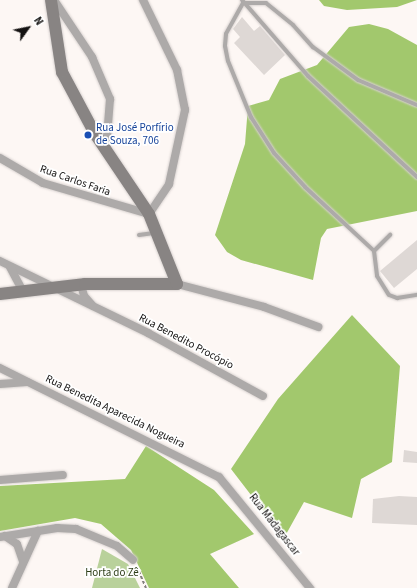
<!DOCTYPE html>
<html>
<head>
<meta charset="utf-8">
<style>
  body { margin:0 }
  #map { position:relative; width:417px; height:588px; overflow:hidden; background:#fdf7f4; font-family:"Source Sans 3",sans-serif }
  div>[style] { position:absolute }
  .green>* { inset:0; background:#b9d19b }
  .forest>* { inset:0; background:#a2c86d }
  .building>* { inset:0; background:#ded8d5 }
  .path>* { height:2px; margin-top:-1px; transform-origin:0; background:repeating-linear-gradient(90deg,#84807e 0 3px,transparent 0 5px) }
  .roads { filter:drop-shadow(0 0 1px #d8d2d0) drop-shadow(0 0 1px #d8d2d0) }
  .lane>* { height:4px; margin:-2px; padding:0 2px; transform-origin:2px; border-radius:2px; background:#adaaa9 }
  .street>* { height:8px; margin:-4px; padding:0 4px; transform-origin:4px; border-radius:4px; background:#adaaa9 }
  .secondary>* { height:12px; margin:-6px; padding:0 6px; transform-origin:6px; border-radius:6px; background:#888483 }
  .dots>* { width:11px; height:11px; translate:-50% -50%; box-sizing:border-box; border:2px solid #fff; border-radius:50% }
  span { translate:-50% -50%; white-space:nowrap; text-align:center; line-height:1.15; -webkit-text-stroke:3.5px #fff; paint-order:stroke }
  .transit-label { font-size:11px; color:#164399 }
  .left { translate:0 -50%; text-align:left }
  .street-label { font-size:11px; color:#141211 }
  .park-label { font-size:11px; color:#2f3f19 }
  .north { position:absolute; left:8px; top:8px; width:40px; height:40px; -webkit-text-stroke:3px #fff; paint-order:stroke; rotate:57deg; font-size:11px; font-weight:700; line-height:16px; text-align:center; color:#141211 }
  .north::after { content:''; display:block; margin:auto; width:14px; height:18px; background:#141211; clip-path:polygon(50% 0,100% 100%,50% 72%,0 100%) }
</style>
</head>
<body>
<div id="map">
  <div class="green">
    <div style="clip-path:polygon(102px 549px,128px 564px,140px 588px,92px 588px)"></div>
  </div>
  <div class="forest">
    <div style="clip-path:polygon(319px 0,417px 0,397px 7px,347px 10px,324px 6px)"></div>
    <div style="clip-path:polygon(369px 24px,388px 29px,417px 45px,417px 211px,327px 229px,321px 238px,313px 280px,241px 260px,227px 252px,215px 235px,245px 144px,248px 106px,269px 100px,280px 79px,317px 65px,349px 27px)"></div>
    <div style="clip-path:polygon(352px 315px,400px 366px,392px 462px,361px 479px,352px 518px,304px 502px,284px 538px,231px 469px,278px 399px)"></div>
    <div style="clip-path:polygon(146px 446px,214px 490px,254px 534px,210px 554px,239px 588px,149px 588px,131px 550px,101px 524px,75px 518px,0 531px,0 486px,125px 479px)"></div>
  </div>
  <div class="building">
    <div style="clip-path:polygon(242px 17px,254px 31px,260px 26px,285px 55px,264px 75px,234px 43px,240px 37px,233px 29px)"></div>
    <div style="clip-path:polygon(417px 240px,417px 269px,394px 288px,380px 271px)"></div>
    <div style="clip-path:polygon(404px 450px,417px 452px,417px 463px,403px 462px)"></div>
    <div style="clip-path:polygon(399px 496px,417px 497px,417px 525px,372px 523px,373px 499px)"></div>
  </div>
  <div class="path">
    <div style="left:137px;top:567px;width:23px;rotate:67deg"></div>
  </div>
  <div class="roads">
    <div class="lane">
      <div style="left:242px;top:0;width:101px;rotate:49deg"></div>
      <div style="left:308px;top:76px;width:149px;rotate:42.8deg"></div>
      <div style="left:243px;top:3px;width:35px;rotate:119deg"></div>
      <div style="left:226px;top:34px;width:12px;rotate:95deg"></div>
      <div style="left:225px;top:46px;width:15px;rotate:79deg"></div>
      <div style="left:228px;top:61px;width:61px;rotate:67.7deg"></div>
      <div style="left:251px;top:117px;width:43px;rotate:57.4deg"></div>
      <div style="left:274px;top:153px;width:46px;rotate:47.6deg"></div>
      <div style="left:305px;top:187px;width:94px;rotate:42.8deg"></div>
      <div style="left:374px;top:251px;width:25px;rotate:83deg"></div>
      <div style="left:377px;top:276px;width:22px;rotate:58deg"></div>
      <div style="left:389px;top:295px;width:9px;rotate:21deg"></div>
      <div style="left:397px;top:298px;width:20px;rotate:-9deg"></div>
      <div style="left:243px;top:3px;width:23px"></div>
      <div style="left:266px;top:3px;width:35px;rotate:39deg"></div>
      <div style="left:293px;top:25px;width:30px;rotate:48deg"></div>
      <div style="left:313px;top:47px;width:56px;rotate:36.3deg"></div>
      <div style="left:358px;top:80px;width:64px;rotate:23deg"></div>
      <div style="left:139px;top:235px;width:15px;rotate:-8deg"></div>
      <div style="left:374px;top:251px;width:23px;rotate:-45deg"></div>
    </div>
    <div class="street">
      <div style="left:54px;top:0;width:69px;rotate:56.3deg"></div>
      <div style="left:92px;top:57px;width:46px;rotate:66.8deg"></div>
      <div style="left:110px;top:99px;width:51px;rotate:94.5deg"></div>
      <div style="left:0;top:158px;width:50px;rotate:30.2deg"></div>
      <div style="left:43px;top:183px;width:110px;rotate:16.3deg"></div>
      <div style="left:149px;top:214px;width:36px;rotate:-56deg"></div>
      <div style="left:169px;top:184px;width:76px;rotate:-77.8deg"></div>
      <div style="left:185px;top:110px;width:41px;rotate:-101.3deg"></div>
      <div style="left:177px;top:70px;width:78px;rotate:-115.9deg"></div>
      <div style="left:0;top:261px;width:165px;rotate:25.9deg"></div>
      <div style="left:148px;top:333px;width:131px;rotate:28.7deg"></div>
      <div style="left:10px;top:267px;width:27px;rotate:62deg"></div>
      <div style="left:81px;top:284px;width:12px;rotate:76deg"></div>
      <div style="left:84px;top:296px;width:13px;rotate:48deg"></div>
      <div style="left:177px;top:284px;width:90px;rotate:14.8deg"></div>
      <div style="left:264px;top:307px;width:58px;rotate:20.3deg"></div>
      <div style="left:0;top:368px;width:245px;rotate:26.5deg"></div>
      <div style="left:219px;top:477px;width:144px;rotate:50.7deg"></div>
      <div style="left:0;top:384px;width:27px;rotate:-4deg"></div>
      <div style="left:0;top:480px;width:63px;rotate:-4.5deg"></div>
      <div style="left:5px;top:536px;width:14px;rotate:34deg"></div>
      <div style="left:17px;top:544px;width:18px;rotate:71deg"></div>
      <div style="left:0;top:537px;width:58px;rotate:-9deg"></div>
      <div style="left:57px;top:528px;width:19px;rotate:3deg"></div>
      <div style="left:76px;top:529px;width:44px;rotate:22.5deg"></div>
      <div style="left:117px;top:546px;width:21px;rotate:41deg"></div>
      <div style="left:12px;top:588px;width:63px;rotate:-65.5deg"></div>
    </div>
    <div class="secondary">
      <div style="left:0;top:294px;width:86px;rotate:-6.7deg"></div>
      <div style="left:85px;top:284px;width:92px"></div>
      <div style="left:177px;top:284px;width:75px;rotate:-111.8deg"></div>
      <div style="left:149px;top:214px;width:99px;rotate:-123.9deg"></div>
      <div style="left:94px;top:132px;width:68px;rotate:-118.1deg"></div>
      <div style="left:62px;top:72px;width:73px;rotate:-98.7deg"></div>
    </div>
  </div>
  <div class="dots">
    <div style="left:88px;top:135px;background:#1a4fb4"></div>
  </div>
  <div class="transit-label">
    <span class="left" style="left:96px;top:135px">Rua José Porfírio<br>de Souza, 706</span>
  </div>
  <div class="street-label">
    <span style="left:75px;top:181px;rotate:19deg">Rua Carlos Faria</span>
    <span style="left:186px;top:342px;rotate:28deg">Rua Benedito Procópio</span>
    <span style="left:115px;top:412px;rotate:26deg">Rua Benedita Aparecida Nogueira</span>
    <span style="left:274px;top:525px;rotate:52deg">Rua Madagascar</span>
  </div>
  <div class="park-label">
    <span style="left:112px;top:573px">Horta do Zê</span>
  </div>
  <div class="north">N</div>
</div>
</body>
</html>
